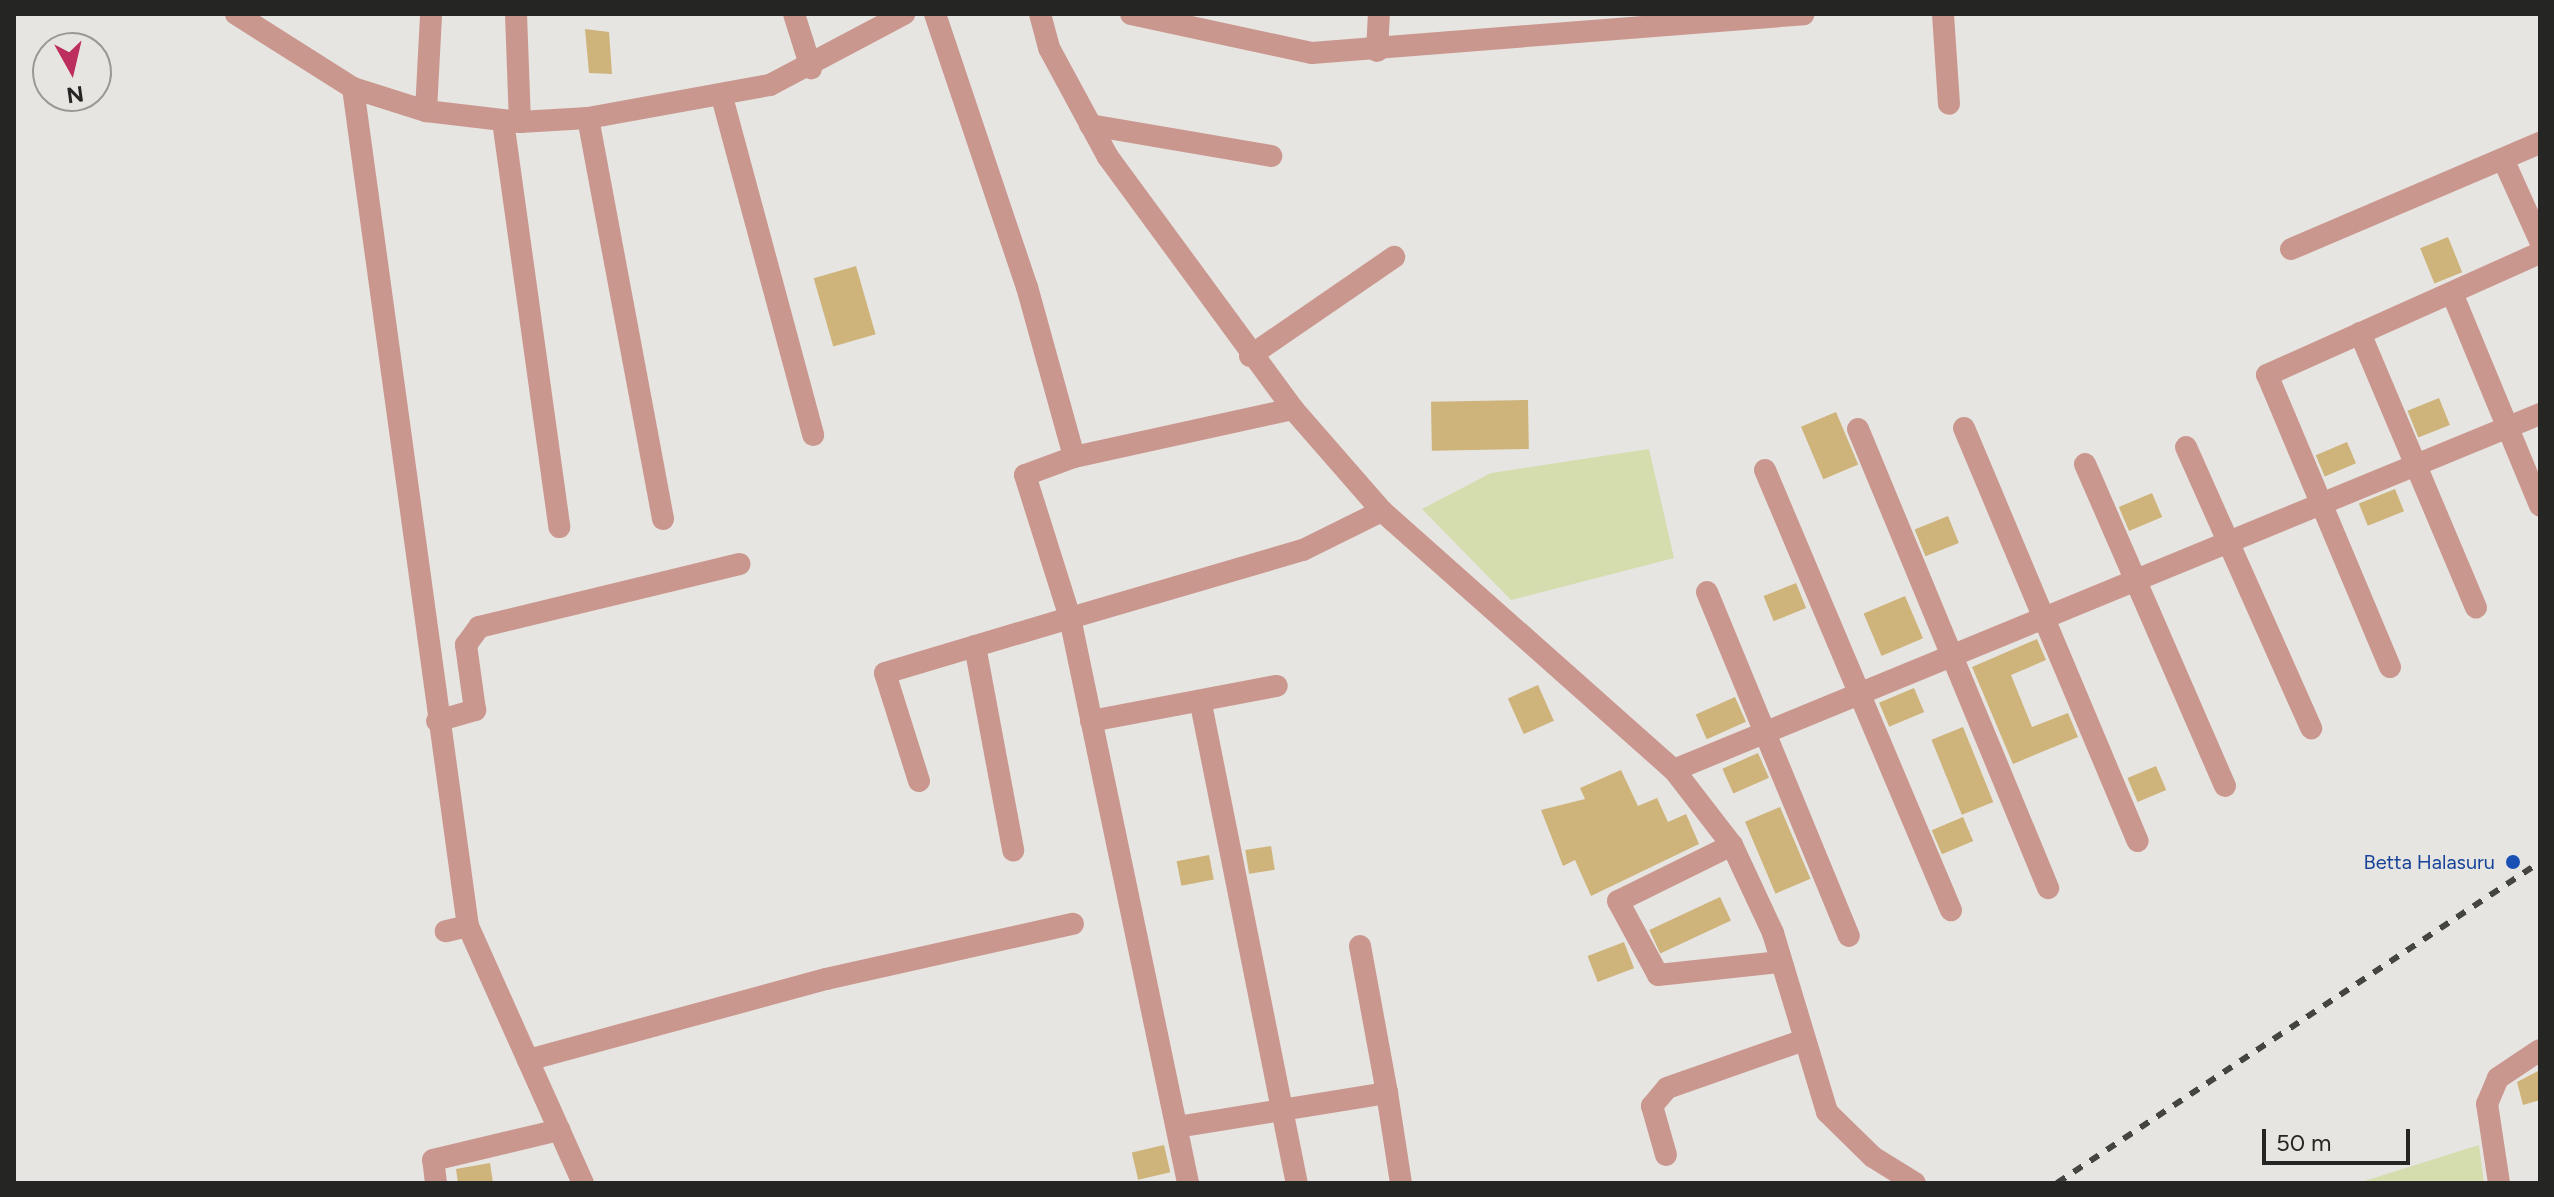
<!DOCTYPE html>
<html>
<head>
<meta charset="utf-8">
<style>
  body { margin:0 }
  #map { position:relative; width:2554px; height:1197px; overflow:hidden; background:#e7e5e1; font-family:Figtree,sans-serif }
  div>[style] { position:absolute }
  .green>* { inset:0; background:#d5dcad }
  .building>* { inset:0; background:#ceb47b; transform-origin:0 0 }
  .minor>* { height:22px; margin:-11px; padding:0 11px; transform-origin:11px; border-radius:11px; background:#ca978f }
  .rail>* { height:6px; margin-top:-3px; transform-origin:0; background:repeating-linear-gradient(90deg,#444441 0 10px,transparent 0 20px) }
  .dots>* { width:22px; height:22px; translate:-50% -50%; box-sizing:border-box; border:4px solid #e7e5e1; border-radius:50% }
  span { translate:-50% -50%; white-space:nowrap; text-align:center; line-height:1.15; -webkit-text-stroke:6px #e7e5e1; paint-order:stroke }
  .transit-label { font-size:20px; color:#164399 }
  .right { translate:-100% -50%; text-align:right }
  .frame { position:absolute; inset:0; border:16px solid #252523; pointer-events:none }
  .north { position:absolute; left:32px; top:32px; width:80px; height:80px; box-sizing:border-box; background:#e7e5e1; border:2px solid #999895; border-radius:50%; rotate:172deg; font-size:22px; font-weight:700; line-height:32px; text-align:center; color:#252523 }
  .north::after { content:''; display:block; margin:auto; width:28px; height:36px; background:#bc2e5d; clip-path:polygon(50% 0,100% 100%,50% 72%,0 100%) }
  .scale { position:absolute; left:2262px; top:1129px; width:148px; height:36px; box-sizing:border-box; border:4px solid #252523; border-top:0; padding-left:10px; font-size:24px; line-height:28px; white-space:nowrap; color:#252523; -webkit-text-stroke:6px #e7e5e1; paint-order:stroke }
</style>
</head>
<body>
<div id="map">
  <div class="green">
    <div style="clip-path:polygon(1649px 449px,1674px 558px,1511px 600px,1422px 509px,1491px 473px)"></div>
    <div style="clip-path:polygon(2479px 1145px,2484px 1183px,2358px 1183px)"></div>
  </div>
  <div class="building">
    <div style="clip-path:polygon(585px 29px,609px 32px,612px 74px,589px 73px)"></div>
    <div style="left:2448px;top:237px;width:38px;height:30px;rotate:68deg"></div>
    <div style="left:856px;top:266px;width:71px;height:44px;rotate:74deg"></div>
    <div style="left:2439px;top:398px;width:29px;height:34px;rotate:68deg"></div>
    <div style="left:1528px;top:400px;width:49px;height:97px;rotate:89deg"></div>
    <div style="left:1836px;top:412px;width:57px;height:38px;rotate:67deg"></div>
    <div style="left:2347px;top:442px;width:23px;height:34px;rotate:67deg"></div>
    <div style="left:2395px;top:489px;width:24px;height:39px;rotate:68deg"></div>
    <div style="left:2152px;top:493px;width:26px;height:36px;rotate:67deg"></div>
    <div style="left:1948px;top:516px;width:29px;height:36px;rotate:68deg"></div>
    <div style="left:1796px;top:583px;width:27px;height:35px;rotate:68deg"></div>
    <div style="left:1905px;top:596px;width:46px;height:45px;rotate:67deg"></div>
    <div style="clip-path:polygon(2037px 639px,2046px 660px,2011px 675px,2032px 727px,2068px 713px,2078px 737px,2013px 764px,1972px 667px)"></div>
    <div style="left:1538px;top:685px;width:39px;height:33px;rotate:66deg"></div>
    <div style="left:1914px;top:688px;width:26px;height:38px;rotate:67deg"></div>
    <div style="left:1735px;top:697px;width:27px;height:43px;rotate:66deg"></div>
    <div style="left:1963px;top:727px;width:81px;height:34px;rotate:68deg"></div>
    <div style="left:1758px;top:753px;width:27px;height:39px;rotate:66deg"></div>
    <div style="left:2156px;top:766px;width:26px;height:31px;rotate:67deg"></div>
    <div style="clip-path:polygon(1621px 770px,1638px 806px,1657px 798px,1668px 822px,1686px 814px,1699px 844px,1591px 896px,1575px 860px,1563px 866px,1541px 810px,1585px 799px,1580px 788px)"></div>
    <div style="left:1780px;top:807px;width:78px;height:38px;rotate:67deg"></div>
    <div style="left:1963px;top:817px;width:26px;height:34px;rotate:67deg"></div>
    <div style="left:1271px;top:846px;width:24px;height:26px;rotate:81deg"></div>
    <div style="left:1209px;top:855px;width:25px;height:33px;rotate:79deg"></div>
    <div style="left:1720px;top:897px;width:26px;height:78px;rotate:65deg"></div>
    <div style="left:1624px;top:942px;width:28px;height:39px;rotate:69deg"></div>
    <div style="clip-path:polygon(2540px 1070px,2540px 1100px,2523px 1105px,2517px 1082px)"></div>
    <div style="left:1164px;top:1145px;width:28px;height:33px;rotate:77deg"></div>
    <div style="clip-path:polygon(490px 1163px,493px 1183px,458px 1183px,456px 1169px)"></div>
  </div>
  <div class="minor">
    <div style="left:236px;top:14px;width:138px;rotate:32.3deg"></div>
    <div style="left:353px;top:88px;width:77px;rotate:17.5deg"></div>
    <div style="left:426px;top:111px;width:95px;rotate:6.7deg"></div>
    <div style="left:520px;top:122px;width:68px;rotate:-3.4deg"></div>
    <div style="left:588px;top:118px;width:185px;rotate:-10.3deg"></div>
    <div style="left:770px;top:85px;width:152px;rotate:-27.9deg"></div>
    <div style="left:516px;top:14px;width:108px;rotate:87.9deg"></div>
    <div style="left:794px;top:14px;width:57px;rotate:72.5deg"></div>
    <div style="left:935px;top:14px;width:288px;rotate:71.4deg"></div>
    <div style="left:1027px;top:287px;width:176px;rotate:74.5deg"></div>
    <div style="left:1074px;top:457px;width:52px;rotate:159.8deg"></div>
    <div style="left:1025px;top:475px;width:150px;rotate:72.5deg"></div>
    <div style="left:1070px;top:618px;width:243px;rotate:-16.3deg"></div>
    <div style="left:1303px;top:550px;width:88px;rotate:-26.3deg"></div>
    <div style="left:1040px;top:14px;width:35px;rotate:75deg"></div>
    <div style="left:1049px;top:48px;width:124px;rotate:61.6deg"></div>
    <div style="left:1108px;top:157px;width:313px;rotate:53.7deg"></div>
    <div style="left:1293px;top:409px;width:135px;rotate:48.9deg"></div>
    <div style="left:1382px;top:511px;width:390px;rotate:41.6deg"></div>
    <div style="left:1674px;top:770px;width:95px;rotate:52.3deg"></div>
    <div style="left:1732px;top:845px;width:97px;rotate:65deg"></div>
    <div style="left:1773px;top:933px;width:187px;rotate:73.2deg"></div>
    <div style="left:1827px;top:1112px;width:64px;rotate:44.4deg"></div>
    <div style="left:1873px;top:1157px;width:49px;rotate:31.8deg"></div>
    <div style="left:1131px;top:14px;width:185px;rotate:12.2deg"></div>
    <div style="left:1312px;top:53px;width:493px;rotate:-4.5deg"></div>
    <div style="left:1943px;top:14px;width:90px;rotate:86.2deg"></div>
    <div style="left:1377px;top:51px;width:37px;rotate:-87deg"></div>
    <div style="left:353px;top:88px;width:846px;rotate:82.19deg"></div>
    <div style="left:468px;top:926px;width:23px;rotate:167deg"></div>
    <div style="left:722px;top:97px;width:350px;rotate:74.9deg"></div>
    <div style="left:426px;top:111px;width:97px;rotate:-87deg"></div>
    <div style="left:588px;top:118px;width:408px;rotate:79.4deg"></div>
    <div style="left:503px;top:121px;width:410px;rotate:82.1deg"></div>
    <div style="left:1090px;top:125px;width:184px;rotate:9.7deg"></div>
    <div style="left:2503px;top:159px;width:90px;rotate:65.7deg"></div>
    <div style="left:2291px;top:249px;width:271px;rotate:-23.1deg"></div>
    <div style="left:2452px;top:293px;width:230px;rotate:67.5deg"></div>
    <div style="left:2360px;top:333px;width:298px;rotate:67.1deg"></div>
    <div style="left:1250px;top:356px;width:175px;rotate:-34.5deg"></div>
    <div style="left:1964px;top:428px;width:448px;rotate:67.2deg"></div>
    <div style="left:1858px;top:429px;width:497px;rotate:67.5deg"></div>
    <div style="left:2186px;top:447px;width:308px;rotate:66deg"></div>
    <div style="left:1074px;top:457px;width:224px;rotate:-12.4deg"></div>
    <div style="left:2085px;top:464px;width:351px;rotate:66.5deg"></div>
    <div style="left:1765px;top:470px;width:478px;rotate:67.1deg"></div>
    <div style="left:1707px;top:592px;width:372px;rotate:67.6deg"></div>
    <div style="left:975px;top:646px;width:208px;rotate:79.4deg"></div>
    <div style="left:2390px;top:667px;width:317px;rotate:-112.8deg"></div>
    <div style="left:2267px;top:375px;width:299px;rotate:-24.1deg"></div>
    <div style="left:1201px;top:704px;width:489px;rotate:78.7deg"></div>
    <div style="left:437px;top:721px;width:40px;rotate:-16deg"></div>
    <div style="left:475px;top:710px;width:66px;rotate:-97.9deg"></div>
    <div style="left:466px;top:645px;width:22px;rotate:-54deg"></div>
    <div style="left:479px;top:627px;width:268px;rotate:-13.6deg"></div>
    <div style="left:1091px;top:721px;width:189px;rotate:-10.7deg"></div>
    <div style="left:1674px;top:770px;width:936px;rotate:-22.35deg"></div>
    <div style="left:919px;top:781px;width:113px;rotate:-107.5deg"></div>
    <div style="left:885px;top:673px;width:193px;rotate:-16.6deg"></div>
    <div style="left:1070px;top:618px;width:577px;rotate:78.2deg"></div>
    <div style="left:1732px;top:845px;width:127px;rotate:153.8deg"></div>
    <div style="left:1618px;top:901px;width:84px;rotate:61.6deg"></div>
    <div style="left:1658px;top:975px;width:123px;rotate:-6.1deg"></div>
    <div style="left:468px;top:926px;width:282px;rotate:65.9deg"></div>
    <div style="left:1360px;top:946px;width:149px;rotate:79.6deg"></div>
    <div style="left:528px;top:1060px;width:309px;rotate:-15.2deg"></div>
    <div style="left:826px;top:979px;width:253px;rotate:-12.6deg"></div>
    <div style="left:1177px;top:1127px;width:213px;rotate:-9.2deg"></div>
    <div style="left:1387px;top:1093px;width:91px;rotate:81.2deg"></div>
    <div style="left:1666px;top:1155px;width:51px;rotate:-105.9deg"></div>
    <div style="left:1652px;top:1106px;width:23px;rotate:-50deg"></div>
    <div style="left:1667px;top:1088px;width:142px;rotate:-19.3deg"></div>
    <div style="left:436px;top:1183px;width:23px;rotate:-97deg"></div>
    <div style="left:433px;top:1160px;width:130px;rotate:-13.4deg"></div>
    <div style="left:2499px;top:1183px;width:80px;rotate:-98.6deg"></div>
    <div style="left:2487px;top:1104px;width:28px;rotate:-67deg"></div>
    <div style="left:2498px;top:1078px;width:50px;rotate:-33.7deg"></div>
  </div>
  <div class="rail">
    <div style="left:2057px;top:1183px;width:580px;rotate:-33.61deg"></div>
  </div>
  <div class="dots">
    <div style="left:2513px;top:862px;background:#1a4fb4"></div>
  </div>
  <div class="transit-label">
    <span class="right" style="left:2495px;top:862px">Betta Halasuru</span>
  </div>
  <div class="frame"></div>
  <div class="north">N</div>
  <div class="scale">50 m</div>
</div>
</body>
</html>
